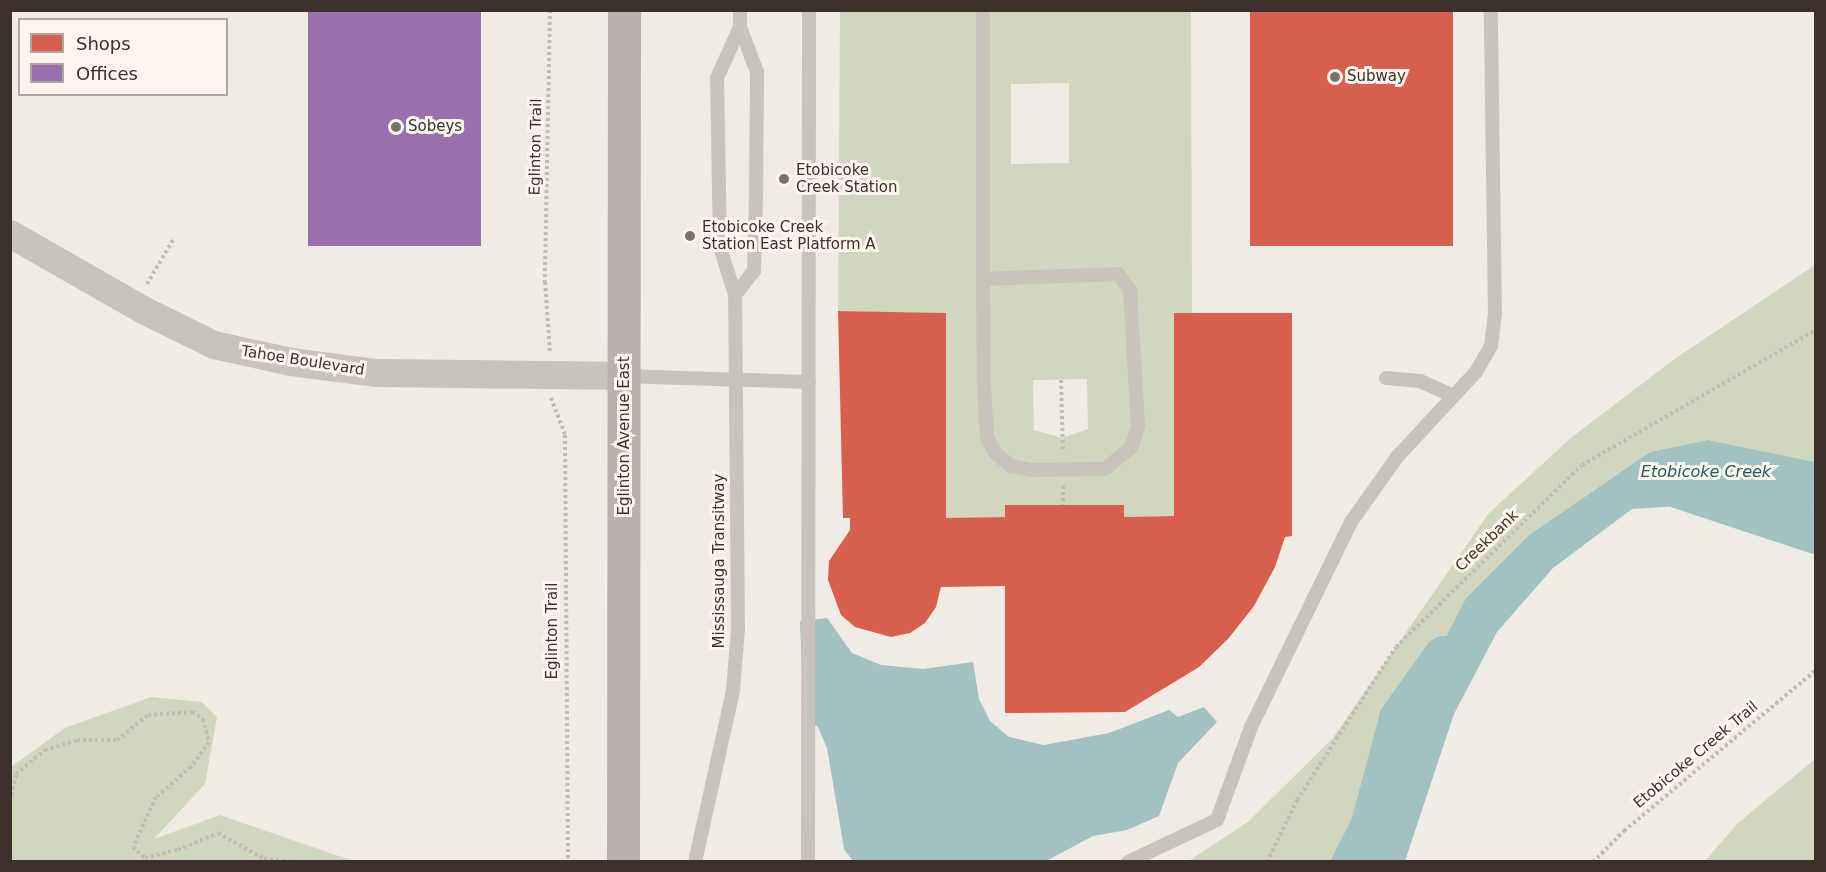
<!DOCTYPE html>
<html>
<head>
<meta charset="utf-8">
<style>
  body { margin:0 }
  #map { position:relative; width:1826px; height:872px; overflow:hidden; background:#f0ebe5; font-family:"DejaVu Sans",sans-serif }
  div>[style] { position:absolute }
  .green>* { inset:0; background:#d1d6bf }
  .water>* { inset:0; background:#a1c2c1 }
  .shops>* { inset:0; background:#d6604d; transform-origin:0 0 }
  .offices>* { inset:0; background:#9970ab; transform-origin:0 0 }
  .river>* { height:42px; margin:-21px; padding:0 21px; transform-origin:21px; border-radius:21px; background:#a1c2c1 }
  .path>* { height:4px; margin-top:-2px; transform-origin:0; background:repeating-linear-gradient(90deg,#c2bbb6 0 3px,transparent 0 6px) }
  .lane>* { height:14px; margin:-7px; padding:0 7px; transform-origin:7px; border-radius:7px; background:#c9c3be }
  .street>* { height:28px; margin:-14px; padding:0 14px; transform-origin:14px; border-radius:14px; background:#c9c3be }
  .primary>* { height:33px; margin:-16.5px; padding:0 16.5px; transform-origin:16.5px; border-radius:16.5px; background:#b8b1ad }
  .lane-bridge>* { height:14px; margin:-7px; padding:0 7px; transform-origin:7px; border-radius:7px; background:#c9c3be }
  .dots>* { width:16px; height:16px; translate:-50% -50%; box-sizing:border-box; border:3px solid #fbf5ee; border-radius:50% }
  span { translate:-50% -50%; white-space:nowrap; text-align:center; line-height:1.15; -webkit-text-stroke:6px #fbf5ee; paint-order:stroke }
  .poi-label { font-size:15px; color:#3b302b }
  .left { translate:0 -50%; text-align:left }
  .street-label { font-size:15px; color:#3b302b }
  .water-label { font-size:16px; color:#1f5a5e; font-style:italic }
  .frame { position:absolute; inset:0; border:12px solid #3b302b; pointer-events:none }
  .legend { position:absolute; left:18px; top:18px; width:210px; height:78px; box-sizing:border-box; background:#fbf5ee; border:2px solid #aea6a0; margin:0; padding:8px 10px; list-style:none; font-size:18px; color:#3b302b }
  .legend li { display:flex; align-items:center; gap:12px; height:30px }
  .legend b { width:30px; border:2px solid #aea6a0 }
</style>
</head>
<body>
<div id="map">
  <div class="green">
    <div style="clip-path:polygon(evenodd,840px 11px,1191px 11px,1192px 313px,1174px 313px,1174px 516px,1124px 517px,1124px 505px,1005px 505px,1005px 517px,946px 518px,946px 313px,838px 311px,840px 11px,1069px 83px,1069px 163px,1011px 164px,1011px 84px,1069px 83px,840px 11px,1087px 379px,1088px 429px,1062px 438px,1034px 430px,1033px 380px,1087px 379px)"></div>
    <div style="clip-path:polygon(1815px 265px,1815px 462px,1708px 440px,1650px 452px,1529px 535px,1466px 598px,1330px 861px,1187px 862px,1248px 822px,1332px 739px,1489px 513px,1572px 437px,1676px 358px)"></div>
    <div style="clip-path:polygon(151px 697px,202px 702px,217px 717px,205px 784px,154px 839px,220px 815px,353px 861px,11px 861px,11px 767px,65px 728px)"></div>
    <div style="clip-path:polygon(1815px 759px,1815px 861px,1705px 861px,1738px 823px)"></div>
  </div>
  <div class="water">
    <div style="clip-path:polygon(1708px 440px,1815px 462px,1815px 510px,1741px 502px,1632px 509px,1553px 568px,1497px 632px,1454px 714px,1405px 861px,1330px 861px,1466px 598px,1529px 535px,1650px 452px)"></div>
    <div style="clip-path:polygon(827px 618px,852px 653px,881px 665px,923px 669px,973px 662px,979px 699px,990px 721px,1009px 737px,1044px 745px,1109px 733px,1169px 710px,1178px 717px,1204px 707px,1217px 722px,1178px 763px,1159px 816px,1127px 830px,1093px 836px,1048px 860px,853px 861px,844px 849px,827px 748px,818px 727px,804px 720px,800px 621px)"></div>
  </div>
  <div class="shops">
    <div style="left:1250px;top:10px;width:203px;height:236px"></div>
    <div style="clip-path:polygon(838px 311px,946px 313px,946px 518px,1005px 517px,1005px 505px,1124px 505px,1124px 517px,1174px 516px,1174px 313px,1292px 313px,1292px 536px,1285px 537px,1275px 567px,1254px 606px,1228px 639px,1199px 667px,1125px 712px,1005px 713px,1005px 586px,941px 587px,936px 607px,925px 623px,910px 633px,891px 637px,855px 627px,841px 615px,828px 580px,829px 561px,850px 530px,850px 518px,843px 518px)"></div>
  </div>
  <div class="offices">
    <div style="left:308px;top:10px;width:173px;height:236px"></div>
  </div>
  <div class="river">
    <div style="left:1671px;top:485px;width:153px;rotate:18.3deg"></div>
    <div style="left:1362px;top:862px;width:148px;rotate:-75.1deg"></div>
    <div style="left:1400px;top:719px;width:76px;rotate:-54.6deg"></div>
  </div>
  <div class="path">
    <div style="left:550px;top:10px;width:272px;rotate:91.1deg"></div>
    <div style="left:545px;top:282px;width:69px;rotate:85.9deg"></div>
    <div style="left:147px;top:284px;width:51px;rotate:-59.4deg"></div>
    <div style="left:1061px;top:380px;width:71px;rotate:88.4deg"></div>
    <div style="left:551px;top:398px;width:40px;rotate:69deg"></div>
    <div style="left:565px;top:435px;width:427px;rotate:89.6deg"></div>
    <div style="left:1063px;top:486px;width:19px;rotate:90deg"></div>
    <div style="left:10px;top:801px;width:28px;rotate:-77deg"></div>
    <div style="left:16px;top:774px;width:38px;rotate:-40deg"></div>
    <div style="left:45px;top:750px;width:34px;rotate:-17deg"></div>
    <div style="left:77px;top:740px;width:40px"></div>
    <div style="left:117px;top:740px;width:40px;rotate:-39deg"></div>
    <div style="left:148px;top:715px;width:44px;rotate:-3.9deg"></div>
    <div style="left:192px;top:712px;width:13px;rotate:32deg"></div>
    <div style="left:203px;top:719px;width:24px;rotate:75deg"></div>
    <div style="left:209px;top:742px;width:31px;rotate:126deg"></div>
    <div style="left:191px;top:767px;width:46px;rotate:139.4deg"></div>
    <div style="left:156px;top:797px;width:55px;rotate:114.7deg"></div>
    <div style="left:133px;top:847px;width:16px;rotate:43deg"></div>
    <div style="left:145px;top:858px;width:34px;rotate:-14deg"></div>
    <div style="left:178px;top:850px;width:43px;rotate:-23deg"></div>
    <div style="left:218px;top:833px;width:53px;rotate:29.5deg"></div>
    <div style="left:264px;top:859px;width:38px;rotate:5deg"></div>
    <div style="left:1267px;top:862px;width:69px;rotate:-64.2deg"></div>
    <div style="left:1297px;top:800px;width:182px;rotate:-57.1deg"></div>
    <div style="left:1396px;top:647px;width:260px;rotate:-44.4deg"></div>
    <div style="left:1582px;top:465px;width:270px;rotate:-30deg"></div>
    <div style="left:1593px;top:862px;width:44px;rotate:-45deg"></div>
    <div style="left:1624px;top:831px;width:251px;rotate:-40deg"></div>
  </div>
  <div class="lane">
    <div style="left:983px;top:10px;width:269px;rotate:90deg"></div>
    <div style="left:983px;top:279px;width:109px;rotate:89.5deg"></div>
    <div style="left:984px;top:388px;width:49px;rotate:86.5deg"></div>
    <div style="left:987px;top:437px;width:18px;rotate:63deg"></div>
    <div style="left:995px;top:453px;width:21px;rotate:39deg"></div>
    <div style="left:1011px;top:466px;width:21px;rotate:11deg"></div>
    <div style="left:1032px;top:470px;width:73px;rotate:-0.8deg"></div>
    <div style="left:1105px;top:469px;width:35px;rotate:-40deg"></div>
    <div style="left:1132px;top:446px;width:21px;rotate:-73deg"></div>
    <div style="left:1138px;top:426px;width:136px;rotate:-93.4deg"></div>
    <div style="left:1130px;top:290px;width:20px;rotate:-127deg"></div>
    <div style="left:1118px;top:274px;width:135px;rotate:177.9deg"></div>
    <div style="left:735px;top:295px;width:31px;rotate:-52deg"></div>
    <div style="left:754px;top:271px;width:74px;rotate:-88.5deg"></div>
    <div style="left:756px;top:197px;width:125px;rotate:-89.5deg"></div>
    <div style="left:757px;top:72px;width:48px;rotate:-110.7deg"></div>
    <div style="left:740px;top:27px;width:17px;rotate:-90deg"></div>
    <div style="left:625px;top:376px;width:57px;rotate:2deg"></div>
    <div style="left:1386px;top:378px;width:34px;rotate:5deg"></div>
    <div style="left:1420px;top:381px;width:36px;rotate:24deg"></div>
    <div style="left:695px;top:862px;width:176px;rotate:-77.5deg"></div>
    <div style="left:733px;top:690px;width:61px;rotate:-85.3deg"></div>
    <div style="left:738px;top:629px;width:334px;rotate:-90.5deg"></div>
    <div style="left:735px;top:295px;width:50px;rotate:-107.4deg"></div>
    <div style="left:720px;top:247px;width:169px;rotate:-91deg"></div>
    <div style="left:717px;top:78px;width:56px;rotate:-65.7deg"></div>
    <div style="left:808px;top:862px;width:852px;rotate:-89.93deg"></div>
    <div style="left:1128px;top:862px;width:98px;rotate:-25.3deg"></div>
    <div style="left:1217px;top:820px;width:99px;rotate:-69.9deg"></div>
    <div style="left:1251px;top:727px;width:228px;rotate:-64deg"></div>
    <div style="left:1351px;top:522px;width:80px;rotate:-54.7deg"></div>
    <div style="left:1397px;top:457px;width:116px;rotate:-47.1deg"></div>
    <div style="left:1476px;top:372px;width:30px;rotate:-60deg"></div>
    <div style="left:1491px;top:346px;width:31px;rotate:-83deg"></div>
    <div style="left:1495px;top:315px;width:305px;rotate:-90.8deg"></div>
  </div>
  <div class="street">
    <div style="left:10px;top:234px;width:155px;rotate:29.7deg"></div>
    <div style="left:145px;top:311px;width:77px;rotate:26.2deg"></div>
    <div style="left:214px;top:345px;width:79px;rotate:12.4deg"></div>
    <div style="left:291px;top:362px;width:87px;rotate:7.3deg"></div>
    <div style="left:377px;top:373px;width:248px;rotate:0.7deg"></div>
  </div>
  <div class="primary">
    <div style="left:623px;top:862px;width:852px;rotate:-89.93deg"></div>
  </div>
  <div class="lane-bridge">
    <div style="left:682px;top:378px;width:127px;rotate:1.8deg"></div>
  </div>
  <div class="dots">
    <div style="left:1335px;top:77px;background:#7a716c"></div>
    <div style="left:396px;top:127px;background:#7a716c"></div>
    <div style="left:784px;top:179px;background:#7a716c"></div>
    <div style="left:690px;top:236px;background:#7a716c"></div>
  </div>
  <div class="poi-label">
    <span class="left" style="left:1347px;top:77px">Subway</span>
    <span class="left" style="left:408px;top:127px">Sobeys</span>
    <span class="left" style="left:796px;top:179px">Etobicoke<br>Creek Station</span>
    <span class="left" style="left:702px;top:236px">Etobicoke Creek<br>Station East Platform A</span>
  </div>
  <div class="street-label">
    <span style="left:536px;top:147px;rotate:-89deg">Eglinton Trail</span>
    <span style="left:303px;top:361px;rotate:9deg">Tahoe Boulevard</span>
    <span style="left:625px;top:436px;rotate:-90deg">Eglinton Avenue East</span>
    <span style="left:1487px;top:541px;rotate:-44deg">Creekbank</span>
    <span style="left:720px;top:561px;rotate:-90deg">Mississauga Transitway</span>
    <span style="left:553px;top:631px;rotate:-90deg">Eglinton Trail</span>
    <span style="left:1696px;top:755px;rotate:-40deg">Etobicoke Creek Trail</span>
  </div>
  <div class="water-label">
    <span style="left:1706px;top:472px">Etobicoke Creek</span>
  </div>
  <div class="frame"></div>
  <ul class="legend">
  <li><b style="height:16px;background:#d6604d"></b>Shops</li>
  <li><b style="height:16px;background:#9970ab"></b>Offices</li>
  </ul>
</div>
</body>
</html>
